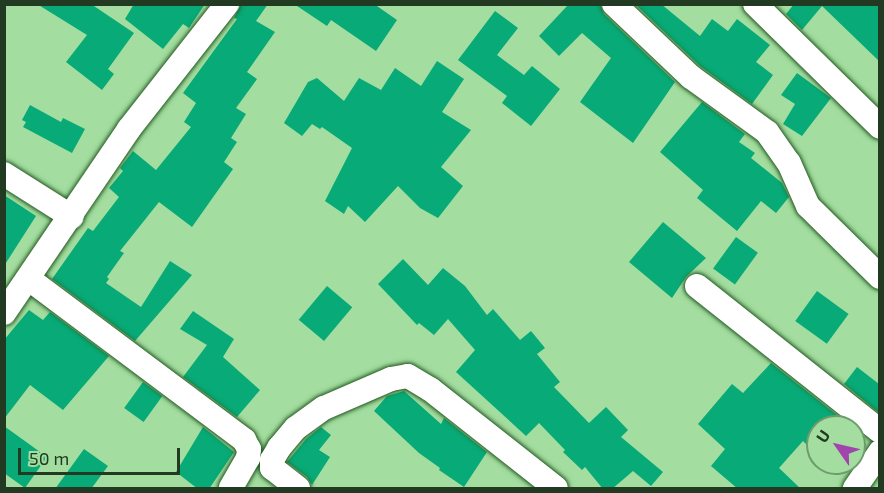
<!DOCTYPE html>
<html>
<head>
<meta charset="utf-8">
<style>
  body { margin:0 }
  #map { position:relative; width:884px; height:493px; overflow:hidden; background:#a3dd9f; font-family:"Exo 2",sans-serif }
  div>[style] { position:absolute }
  .building>* { inset:0; background:#08aa77; transform-origin:0 0 }
  .roads { filter:drop-shadow(0 0 2px #225921) drop-shadow(0 0 2px #225921) }
  .minor>* { height:24px; margin:-12px; padding:0 12px; transform-origin:12px; border-radius:12px; background:#fff }
  span { translate:-50% -50%; white-space:nowrap; text-align:center; line-height:1.15; -webkit-text-stroke:4.5px #a3dd9f; paint-order:stroke }
  .frame { position:absolute; inset:0; border:6px solid #223a21; pointer-events:none }
  .north { position:absolute; left:806px; top:415px; width:60px; height:60px; box-sizing:border-box; background:#a3dd9f; border:2px solid #6f9c6d; border-radius:50%; rotate:304deg; font-size:16px; font-weight:700; line-height:24px; text-align:center; color:#223a21 }
  .north::after { content:''; display:block; margin:auto; width:21px; height:27px; background:#a244ae; clip-path:polygon(50% 0,100% 100%,50% 72%,0 100%) }
  .scale { position:absolute; left:18px; top:448px; width:162px; height:27px; box-sizing:border-box; border:3px solid #223a21; border-top:0; padding-left:8px; font-size:18px; line-height:21px; white-space:nowrap; color:#223a21; -webkit-text-stroke:4px #a3dd9f; paint-order:stroke }
</style>
</head>
<body>
<div id="map">
  <div class="building">
    <div style="clip-path:polygon(37px 4px,91px 4px,134px 33px,108px 69px,114px 74px,102px 90px,66px 62px,87px 35px)"></div>
    <div style="clip-path:polygon(134px 4px,205px 4px,189px 28px,183px 24px,163px 49px,125px 19px)"></div>
    <div style="clip-path:polygon(241px 4px,268px 4px,256px 21px,275px 32px,247px 72px,257px 79px,236px 108px,246px 114px,231px 138px,237px 142px,224px 162px,233px 169px,192px 227px,159px 202px,120px 251px,124px 253px,107px 277px,109px 279px,106px 283px,141px 307px,170px 261px,192px 275px,135px 341px,52px 279px,88px 228px,93px 231px,119px 197px,109px 188px,123px 171px,120px 168px,133px 151px,156px 170px,191px 127px,184px 122px,196px 103px,183px 93px,237px 19px,234px 18px)"></div>
    <div style="clip-path:polygon(294px 4px,374px 4px,397px 20px,376px 51px,331px 20px,327px 26px)"></div>
    <div style="clip-path:polygon(569px 4px,600px 4px,604px 14px,675px 82px,633px 143px,580px 102px,611px 58px,582px 33px,559px 56px,539px 36px)"></div>
    <div style="clip-path:polygon(635px 4px,661px 4px,700px 36px,712px 19px,728px 31px,737px 19px,770px 45px,756px 62px,773px 75px,752px 104px,700px 66px)"></div>
    <div style="clip-path:polygon(794px 4px,879px 4px,879px 61px,822px 6px,802px 30px,786px 14px)"></div>
    <div style="clip-path:polygon(495px 11px,518px 28px,497px 55px,524px 75px,532px 66px,560px 89px,531px 126px,502px 103px,507px 96px,458px 60px)"></div>
    <div style="clip-path:polygon(437px 61px,464px 79px,442px 112px,471px 130px,441px 167px,463px 186px,438px 218px,420px 208px,398px 186px,365px 222px,348px 206px,344px 214px,325px 201px,352px 148px,322px 127px,320px 129px,312px 124px,302px 136px,284px 123px,308px 82px,317px 78px,344px 101px,359px 78px,381px 90px,395px 68px,421px 86px)"></div>
    <div style="clip-path:polygon(797px 73px,831px 98px,802px 136px,783px 124px,795px 104px,781px 95px)"></div>
    <div style="clip-path:polygon(702px 102px,745px 134px,739px 142px,755px 153px,751px 158px,782px 183px,789px 197px,776px 213px,761px 201px,737px 231px,697px 198px,703px 190px,660px 152px)"></div>
    <div style="clip-path:polygon(30px 105px,61px 122px,63px 118px,85px 129px,72px 153px,23px 127px,26px 122px,22px 120px)"></div>
    <div style="clip-path:polygon(4px 195px,36px 216px,4px 266px)"></div>
    <div style="clip-path:polygon(663px 222px,706px 258px,686px 277px,672px 298px,629px 262px)"></div>
    <div style="left:736px;top:237px;width:27px;height:39px;rotate:36deg"></div>
    <div style="clip-path:polygon(403px 259px,428px 285px,443px 268px,465px 286px,487px 315px,493px 309px,520px 340px,531px 331px,545px 348px,537px 354px,560px 382px,554px 387px,589px 423px,606px 407px,628px 430px,621px 437px,663px 472px,651px 486px,633px 471px,612px 489px,603px 489px,585px 467px,582px 470px,563px 452px,565px 450px,539px 423px,526px 436px,456px 372px,475px 350px,448px 319px,434px 335px,419px 323px,417px 325px,378px 284px)"></div>
    <div style="left:327px;top:286px;width:33px;height:44px;rotate:40deg"></div>
    <div style="left:817px;top:291px;width:39px;height:37px;rotate:36deg"></div>
    <div style="clip-path:polygon(29px 310px,43px 320px,50px 312px,109px 356px,63px 410px,30px 385px,4px 419px,4px 340px)"></div>
    <div style="clip-path:polygon(193px 311px,234px 339px,223px 357px,260px 390px,237px 417px,183px 377px,207px 345px,180px 329px)"></div>
    <div style="clip-path:polygon(771px 363px,852px 427px,818px 427px,818px 456px,803px 441px,779px 468px,801px 489px,738px 489px,711px 466px,725px 449px,698px 424px,732px 384px,743px 393px)"></div>
    <div style="clip-path:polygon(857px 367px,879px 384px,878px 412px,844px 384px)"></div>
    <div style="left:143px;top:382px;width:24px;height:32px;rotate:36deg"></div>
    <div style="clip-path:polygon(404px 391px,441px 424px,444px 418px,487px 452px,464px 487px,439px 470px,440px 468px,419px 453px,374px 411px,387px 396px)"></div>
    <div style="clip-path:polygon(4px 426px,47px 457px,25px 488px,4px 473px)"></div>
    <div style="clip-path:polygon(203px 427px,234px 452px,209px 489px,198px 489px,176px 472px)"></div>
    <div style="clip-path:polygon(321px 427px,331px 435px,319px 450px,330px 457px,312px 485px,307px 477px,287px 462px,306px 439px)"></div>
    <div style="clip-path:polygon(84px 449px,108px 466px,91px 489px,55px 489px)"></div>
  </div>
  <div class="roads">
    <div class="minor">
      <div style="left:614px;top:4px;width:106px;rotate:43.5deg"></div>
      <div style="left:691px;top:77px;width:94px;rotate:35.9deg"></div>
      <div style="left:767px;top:132px;width:38px;rotate:55deg"></div>
      <div style="left:789px;top:163px;width:47px;rotate:66.2deg"></div>
      <div style="left:808px;top:206px;width:101px;rotate:44.6deg"></div>
      <div style="left:755px;top:4px;width:175px;rotate:44.5deg"></div>
      <div style="left:4px;top:174px;width:80px;rotate:32.3deg"></div>
      <div style="left:29px;top:279px;width:269px;rotate:36.8deg"></div>
      <div style="left:244px;top:440px;width:10px;rotate:61deg"></div>
      <div style="left:249px;top:449px;width:9px;rotate:96deg"></div>
      <div style="left:248px;top:458px;width:34px;rotate:120deg"></div>
      <div style="left:697px;top:286px;width:233px;rotate:38.4deg"></div>
      <div style="left:4px;top:313px;width:222px;rotate:-55.8deg"></div>
      <div style="left:129px;top:129px;width:159px;rotate:-51.9deg"></div>
      <div style="left:298px;top:488px;width:33px;rotate:-142deg"></div>
      <div style="left:272px;top:468px;width:8px;rotate:-90deg"></div>
      <div style="left:272px;top:460px;width:14px;rotate:-60deg"></div>
      <div style="left:279px;top:448px;width:26px;rotate:-50deg"></div>
      <div style="left:296px;top:428px;width:34px;rotate:-36deg"></div>
      <div style="left:324px;top:408px;width:73px;rotate:-23.4deg"></div>
      <div style="left:391px;top:379px;width:17px;rotate:-10deg"></div>
      <div style="left:408px;top:376px;width:26px;rotate:31deg"></div>
      <div style="left:430px;top:389px;width:160px;rotate:38.2deg"></div>
      <div style="left:855px;top:488px;width:44px;rotate:-55.2deg"></div>
    </div>
  </div>
  <div class="frame"></div>
  <div class="north">U</div>
  <div class="scale">50 m</div>
</div>
</body>
</html>
